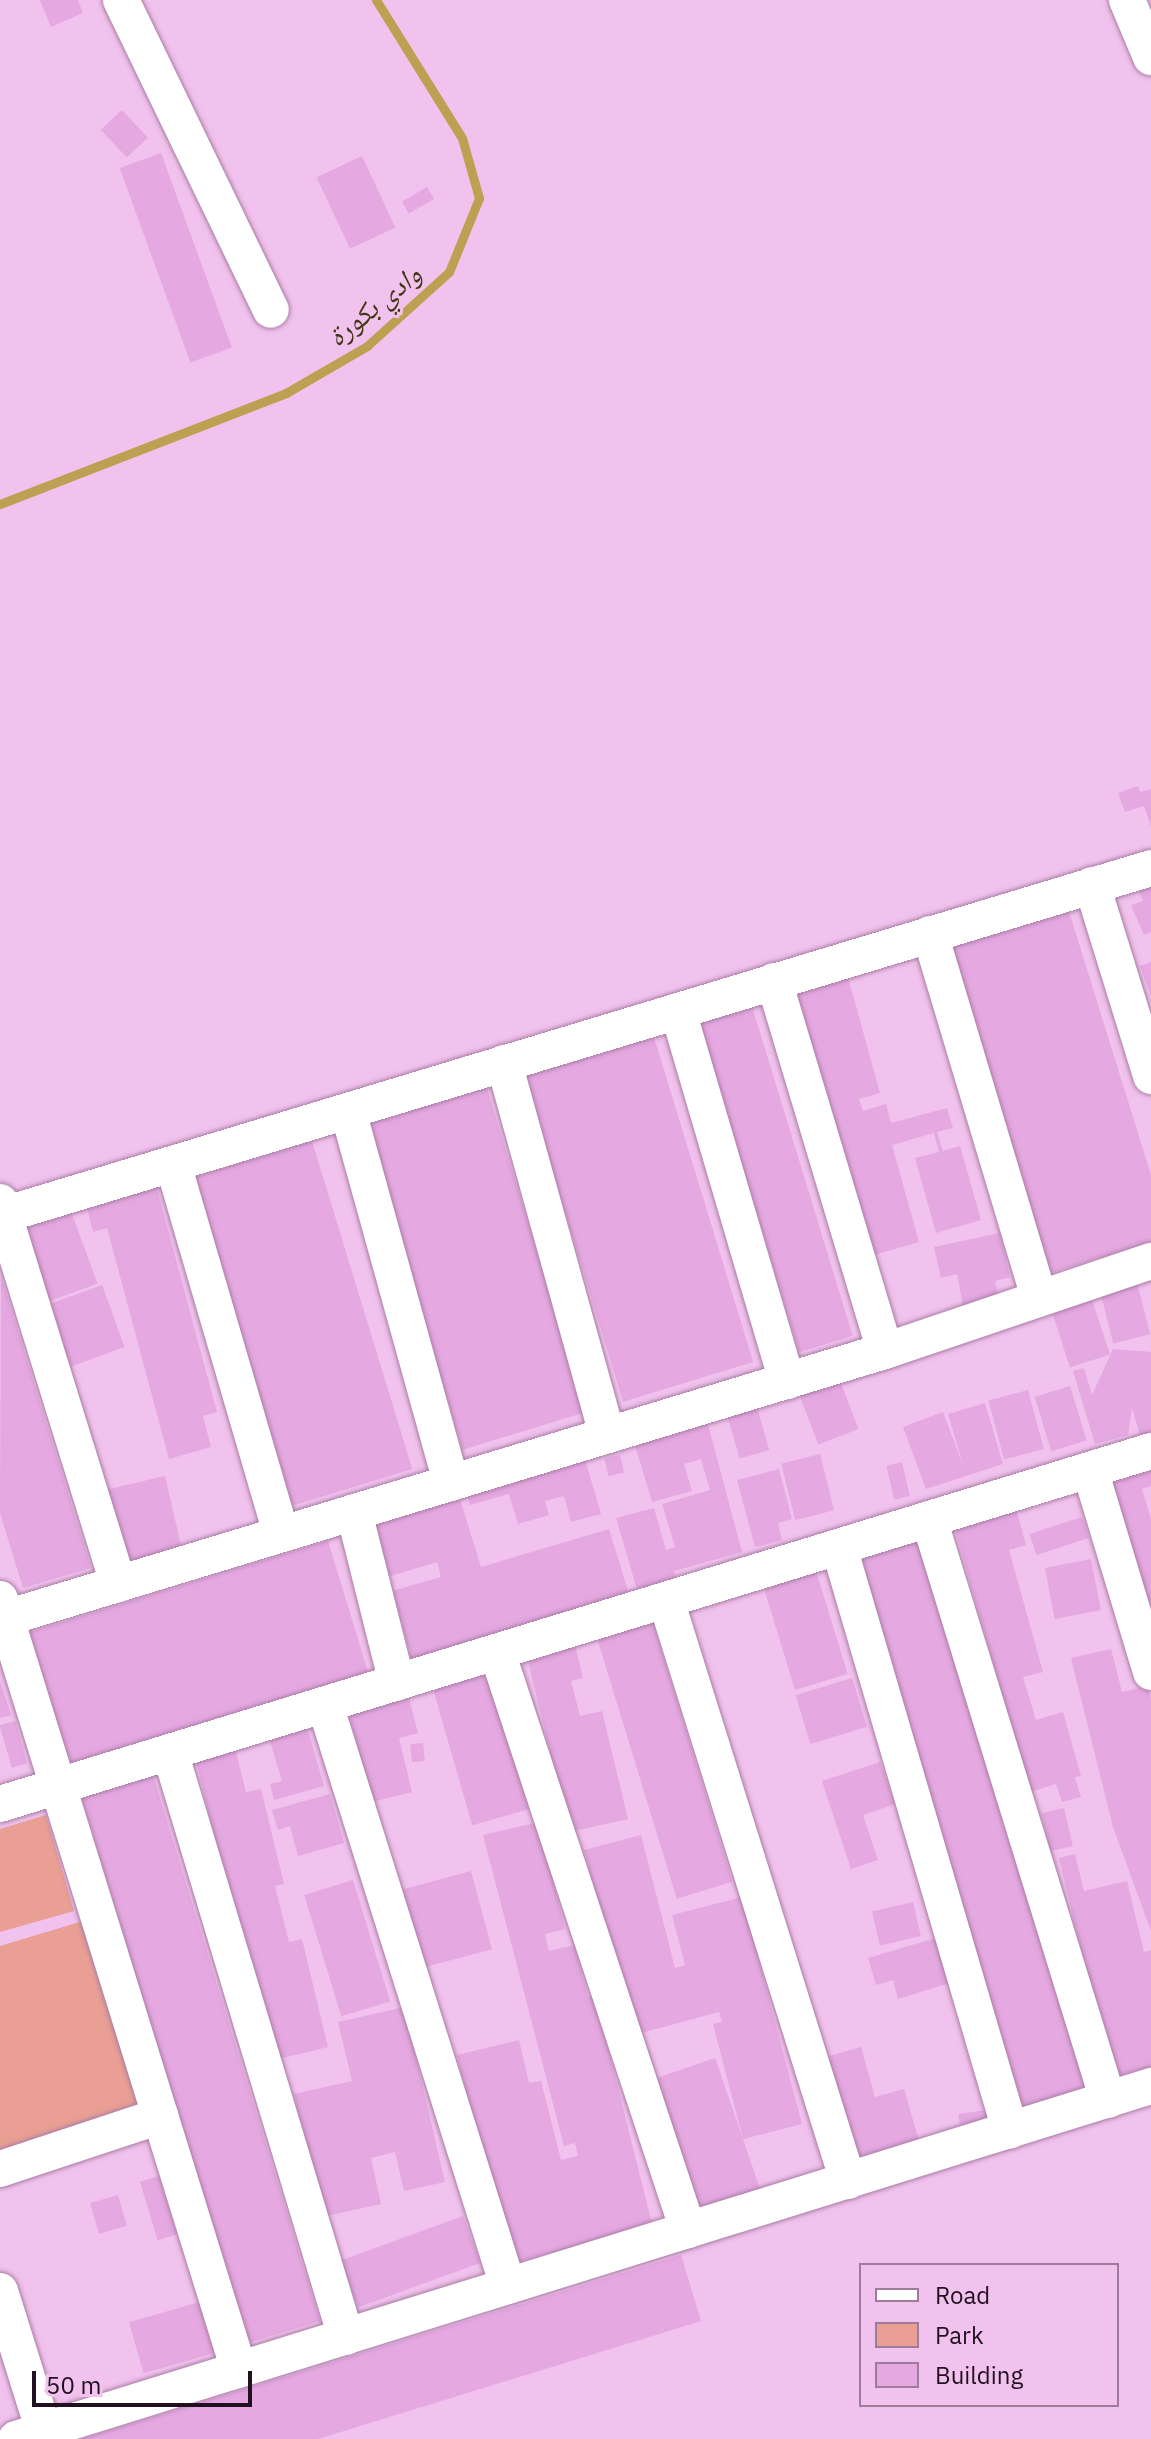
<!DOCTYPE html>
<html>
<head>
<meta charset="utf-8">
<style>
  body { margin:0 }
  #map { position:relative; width:1151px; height:2439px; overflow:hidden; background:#f1c2ed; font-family:"IBM Plex Sans","Noto Naskh Arabic",sans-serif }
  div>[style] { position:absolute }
  .green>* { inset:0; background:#e99f93 }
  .stream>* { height:9px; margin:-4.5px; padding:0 4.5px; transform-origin:4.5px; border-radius:4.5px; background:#bea052 }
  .building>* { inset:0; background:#e5a8e1; transform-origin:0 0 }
  .roads { filter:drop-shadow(0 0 2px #a97da5) drop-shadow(0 0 2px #a97da5) }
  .minor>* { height:36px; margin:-18px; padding:0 18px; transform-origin:18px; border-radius:18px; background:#fff }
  span { translate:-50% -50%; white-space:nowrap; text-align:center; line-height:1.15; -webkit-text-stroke:6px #f1c2ed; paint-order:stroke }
  .water-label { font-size:28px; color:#433614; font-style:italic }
  .legend { position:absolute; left:859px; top:2263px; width:260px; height:144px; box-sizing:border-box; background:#f1c2ed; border:2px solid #9e7b9b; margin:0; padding:10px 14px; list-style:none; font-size:24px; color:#211120 }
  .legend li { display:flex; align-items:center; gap:16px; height:40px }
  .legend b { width:40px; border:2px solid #9e7b9b }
  .scale { position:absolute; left:32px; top:2371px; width:220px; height:36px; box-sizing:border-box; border:4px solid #211120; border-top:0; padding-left:10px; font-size:24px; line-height:28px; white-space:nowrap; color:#211120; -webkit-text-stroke:6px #f1c2ed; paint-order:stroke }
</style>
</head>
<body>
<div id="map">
  <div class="green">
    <div style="clip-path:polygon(46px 1815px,74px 1911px,0 1932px,0 1829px)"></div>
    <div style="clip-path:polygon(83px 1921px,142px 2112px,0 2156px,0 1946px)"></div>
  </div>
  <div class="stream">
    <div style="left:0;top:504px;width:307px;rotate:-21.2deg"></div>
    <div style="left:286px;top:393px;width:94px;rotate:-30.1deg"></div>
    <div style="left:367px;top:346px;width:110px;rotate:-42.1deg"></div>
    <div style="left:449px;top:272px;width:80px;rotate:-67.9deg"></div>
    <div style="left:479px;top:198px;width:62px;rotate:-105.8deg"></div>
    <div style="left:462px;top:138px;width:163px;rotate:-121.9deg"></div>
  </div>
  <div class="building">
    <div style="clip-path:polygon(40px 0,78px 0,83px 13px,51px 27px)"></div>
    <div style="left:122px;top:110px;width:38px;height:29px;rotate:47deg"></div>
    <div style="left:161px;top:153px;width:207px;height:44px;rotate:70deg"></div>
    <div style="left:362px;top:156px;width:79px;height:50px;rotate:65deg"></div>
    <div style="left:427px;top:187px;width:14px;height:29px;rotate:60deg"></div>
    <div style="clip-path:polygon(1138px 786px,1140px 792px,1151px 789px,1151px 826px,1144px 806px,1125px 812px,1118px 793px)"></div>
    <div style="clip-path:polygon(1151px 880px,1151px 932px,1144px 935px,1131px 905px,1143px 901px,1136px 885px)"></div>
    <div style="clip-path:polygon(1067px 905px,1151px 1175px,1151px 1242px,1047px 1274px,945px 943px)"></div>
    <div style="clip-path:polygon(1151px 962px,1151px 996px,1140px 966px)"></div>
    <div style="clip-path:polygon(846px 970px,880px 1093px,859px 1099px,863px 1111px,886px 1104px,891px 1123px,947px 1108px,953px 1128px,937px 1132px,943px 1151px,960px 1146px,981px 1220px,936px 1233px,915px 1158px,939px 1152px,934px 1133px,892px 1145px,919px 1242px,867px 1257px,791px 985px)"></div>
    <div style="left:751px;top:1003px;width:348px;height:56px;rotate:73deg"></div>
    <div style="left:653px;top:1034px;width:343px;height:136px;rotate:73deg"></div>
    <div style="left:486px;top:1085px;width:342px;height:129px;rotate:73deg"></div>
    <div style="left:312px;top:1141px;width:343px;height:129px;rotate:73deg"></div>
    <div style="clip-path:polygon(154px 1178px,217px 1412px,203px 1416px,211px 1447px,169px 1459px,107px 1228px,93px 1232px,84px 1196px)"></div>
    <div style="left:67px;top:1200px;width:89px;height:54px;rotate:70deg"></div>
    <div style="clip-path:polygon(1000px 1233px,1010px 1277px,995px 1281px,999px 1299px,963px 1306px,957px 1274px,941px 1278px,934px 1247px)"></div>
    <div style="clip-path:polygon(1px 1276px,91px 1568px,23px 1588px,0 1513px)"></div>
    <div style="left:1136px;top:1278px;width:58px;height:38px;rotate:76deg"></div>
    <div style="left:102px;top:1285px;width:66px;height:60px;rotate:70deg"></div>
    <div style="left:1088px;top:1287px;width:71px;height:42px;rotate:72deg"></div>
    <div style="clip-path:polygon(1113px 1349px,1151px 1352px,1151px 1437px,1140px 1435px,1132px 1408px,1128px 1435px,1095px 1444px,1073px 1371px,1084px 1368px,1092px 1395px)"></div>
    <div style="left:837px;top:1373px;width:60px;height:43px;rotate:69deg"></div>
    <div style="left:1070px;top:1386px;width:57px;height:37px;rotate:73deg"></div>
    <div style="left:1028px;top:1390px;width:61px;height:41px;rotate:75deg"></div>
    <div style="left:755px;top:1400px;width:52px;height:31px;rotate:74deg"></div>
    <div style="clip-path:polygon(985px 1403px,1003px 1464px,926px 1489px,903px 1427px,943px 1412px,963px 1465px,948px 1414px)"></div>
    <div style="clip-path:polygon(706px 1417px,742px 1552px,674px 1571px,678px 1585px,639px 1596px,616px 1518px,654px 1508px,666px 1550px,675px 1547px,662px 1504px,710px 1490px,701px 1459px,684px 1464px,692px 1491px,652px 1502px,631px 1432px)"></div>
    <div style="clip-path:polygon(582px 1449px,601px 1514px,571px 1522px,564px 1496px,545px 1501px,549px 1515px,518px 1524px,509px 1494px,470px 1505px,464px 1483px)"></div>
    <div style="left:820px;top:1454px;width:58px;height:40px;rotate:76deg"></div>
    <div style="left:620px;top:1455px;width:18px;height:16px;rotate:77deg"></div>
    <div style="left:902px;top:1462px;width:35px;height:16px;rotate:77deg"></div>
    <div style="clip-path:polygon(1151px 1463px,1151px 1486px,1142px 1489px,1151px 1519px,1151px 1611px,1108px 1472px)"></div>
    <div style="clip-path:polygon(779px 1469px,792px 1519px,778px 1523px,782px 1540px,755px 1547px,737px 1480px)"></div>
    <div style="left:165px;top:1476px;width:80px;height:64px;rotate:77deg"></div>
    <div style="clip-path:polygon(457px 1489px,481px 1567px,609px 1529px,630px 1597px,415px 1669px,392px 1591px,441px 1577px,437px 1562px,384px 1578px,366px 1517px)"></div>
    <div style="clip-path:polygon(1015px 1505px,1026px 1545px,1009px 1550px,1043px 1672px,1023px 1677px,1036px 1720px,1063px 1712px,1081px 1776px,1075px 1777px,1081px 1797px,1062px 1802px,1056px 1784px,1030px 1792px,953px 1522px)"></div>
    <div style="left:1082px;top:1517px;width:22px;height:55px;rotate:72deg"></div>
    <div style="left:921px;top:1540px;width:576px;height:70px;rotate:73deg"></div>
    <div style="left:328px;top:1541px;width:137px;height:313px;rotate:73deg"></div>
    <div style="left:1091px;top:1559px;width:52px;height:47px;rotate:79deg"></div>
    <div style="left:814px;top:1564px;width:115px;height:55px;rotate:73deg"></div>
    <div style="left:651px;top:1616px;width:278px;height:58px;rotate:73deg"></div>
    <div style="clip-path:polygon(574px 1641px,583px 1678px,571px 1681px,580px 1716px,602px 1711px,628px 1819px,570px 1832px,526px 1653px)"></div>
    <div style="clip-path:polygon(1111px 1649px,1122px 1692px,1148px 1686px,1151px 1699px,1151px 1931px,1113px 1827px,1071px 1658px)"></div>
    <div style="left:487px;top:1663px;width:152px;height:59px;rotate:74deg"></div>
    <div style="left:852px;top:1678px;width:51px;height:59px;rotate:73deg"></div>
    <div style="clip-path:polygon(0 1681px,11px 1715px,0 1718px)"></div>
    <div style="clip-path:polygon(406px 1687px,418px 1733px,399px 1738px,412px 1792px,372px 1802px,346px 1703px)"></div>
    <div style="left:15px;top:1721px;width:44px;height:16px;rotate:74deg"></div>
    <div style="clip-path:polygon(307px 1727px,324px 1786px,274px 1800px,270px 1784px,282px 1781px,269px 1738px)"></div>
    <div style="left:423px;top:1743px;width:18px;height:13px;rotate:84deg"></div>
    <div style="clip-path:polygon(235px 1748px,246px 1792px,261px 1789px,284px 1884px,275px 1886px,289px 1942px,302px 1939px,328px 2047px,270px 2061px,195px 1757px)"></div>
    <div style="clip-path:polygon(880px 1762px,895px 1804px,863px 1815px,878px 1860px,851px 1869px,822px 1781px)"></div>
    <div style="left:153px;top:1775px;width:571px;height:75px;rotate:73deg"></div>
    <div style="clip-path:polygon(330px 1794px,344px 1843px,298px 1856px,290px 1826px,278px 1830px,272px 1810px)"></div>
    <div style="left:1064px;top:1808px;width:39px;height:23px;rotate:77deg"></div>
    <div style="clip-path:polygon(539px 1822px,565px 1929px,545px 1934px,549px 1951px,575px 1945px,588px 1997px,595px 1995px,653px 2228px,508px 2264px,457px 2055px,519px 2040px,529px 2083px,541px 2081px,561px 2160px,578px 2156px,575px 2143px,564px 2146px,483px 1835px)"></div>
    <div style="clip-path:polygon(641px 1835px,675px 1968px,685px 1965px,672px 1915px,742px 1897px,802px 2124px,743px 2139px,713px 2024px,722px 2022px,719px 2012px,634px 2035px,584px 1850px)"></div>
    <div style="clip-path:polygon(1075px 1854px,1084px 1891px,1127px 1881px,1144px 1952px,1151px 1950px,1151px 2067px,1112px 2077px,1059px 1858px)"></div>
    <div style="left:471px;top:1871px;width:81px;height:72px;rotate:75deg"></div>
    <div style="left:353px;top:1880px;width:127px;height:51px;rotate:73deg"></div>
    <div style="left:913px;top:1902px;width:35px;height:42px;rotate:77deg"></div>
    <div style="clip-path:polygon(936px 1938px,950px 1983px,898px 1999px,893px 1980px,876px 1985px,868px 1958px)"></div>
    <div style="clip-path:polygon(404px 2007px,445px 2182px,404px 2191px,395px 2152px,371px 2158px,381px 2204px,322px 2217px,294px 2094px,352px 2081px,338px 2022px)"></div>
    <div style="clip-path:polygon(861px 2047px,875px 2097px,904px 2089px,921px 2147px,853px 2166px,822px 2058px)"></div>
    <div style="left:715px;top:2058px;width:138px;height:67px;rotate:71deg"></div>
    <div style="left:986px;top:2110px;width:14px;height:28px;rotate:82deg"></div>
    <div style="left:159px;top:2176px;width:61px;height:20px;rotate:73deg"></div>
    <div style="left:118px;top:2195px;width:32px;height:29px;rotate:74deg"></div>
    <div style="left:463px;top:2216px;width:50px;height:130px;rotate:70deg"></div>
    <div style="clip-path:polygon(681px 2255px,701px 2321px,318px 2439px,82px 2439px)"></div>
    <div style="left:203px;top:2301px;width:53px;height:77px;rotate:74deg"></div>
  </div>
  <div class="roads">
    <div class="minor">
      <div style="left:121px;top:0;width:344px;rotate:64.2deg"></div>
      <div style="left:1127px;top:0;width:62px;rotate:67.2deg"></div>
      <div style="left:1092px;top:885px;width:200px;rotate:72.8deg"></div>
      <div style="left:930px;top:934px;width:377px;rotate:73.3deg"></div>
      <div style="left:774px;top:981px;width:386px;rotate:73.3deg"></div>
      <div style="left:678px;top:1011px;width:386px;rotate:73.6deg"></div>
      <div style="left:504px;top:1063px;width:386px;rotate:74.5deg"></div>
      <div style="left:348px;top:1111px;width:386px;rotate:74.5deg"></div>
      <div style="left:173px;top:1164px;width:385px;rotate:73.7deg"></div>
      <div style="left:0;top:1202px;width:400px;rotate:72.8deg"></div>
      <div style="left:0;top:1216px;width:1202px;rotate:-16.82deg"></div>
      <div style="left:1090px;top:1470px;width:211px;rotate:73.2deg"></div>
      <div style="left:354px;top:1512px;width:176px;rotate:75.9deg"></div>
      <div style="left:929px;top:1519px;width:608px;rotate:72.88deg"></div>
      <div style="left:839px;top:1547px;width:608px;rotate:73.65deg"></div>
      <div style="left:0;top:1599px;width:807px;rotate:72.78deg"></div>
      <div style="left:666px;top:1600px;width:609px;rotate:72.61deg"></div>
      <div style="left:6px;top:1618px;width:919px;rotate:-16.9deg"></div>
      <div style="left:885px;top:1351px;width:281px;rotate:-18.7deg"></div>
      <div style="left:497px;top:1652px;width:609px;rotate:71.71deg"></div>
      <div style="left:325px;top:1705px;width:609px;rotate:72.52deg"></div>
      <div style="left:170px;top:1752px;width:611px;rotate:73.26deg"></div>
      <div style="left:0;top:1804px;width:1204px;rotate:-17.05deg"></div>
      <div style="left:0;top:2169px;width:169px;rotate:-18.3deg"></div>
      <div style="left:0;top:2291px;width:147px;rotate:72.6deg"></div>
      <div style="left:16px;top:2439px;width:1189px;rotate:-17.28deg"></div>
    </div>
  </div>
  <div class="water-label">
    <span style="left:374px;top:305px;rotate:-39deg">وادي بكورة</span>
  </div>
  <ul class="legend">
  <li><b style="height:10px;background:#fff"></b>Road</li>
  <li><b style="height:22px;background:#e99f93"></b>Park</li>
  <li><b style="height:22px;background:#e5a8e1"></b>Building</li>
  </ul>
  <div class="scale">50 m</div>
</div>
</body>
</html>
